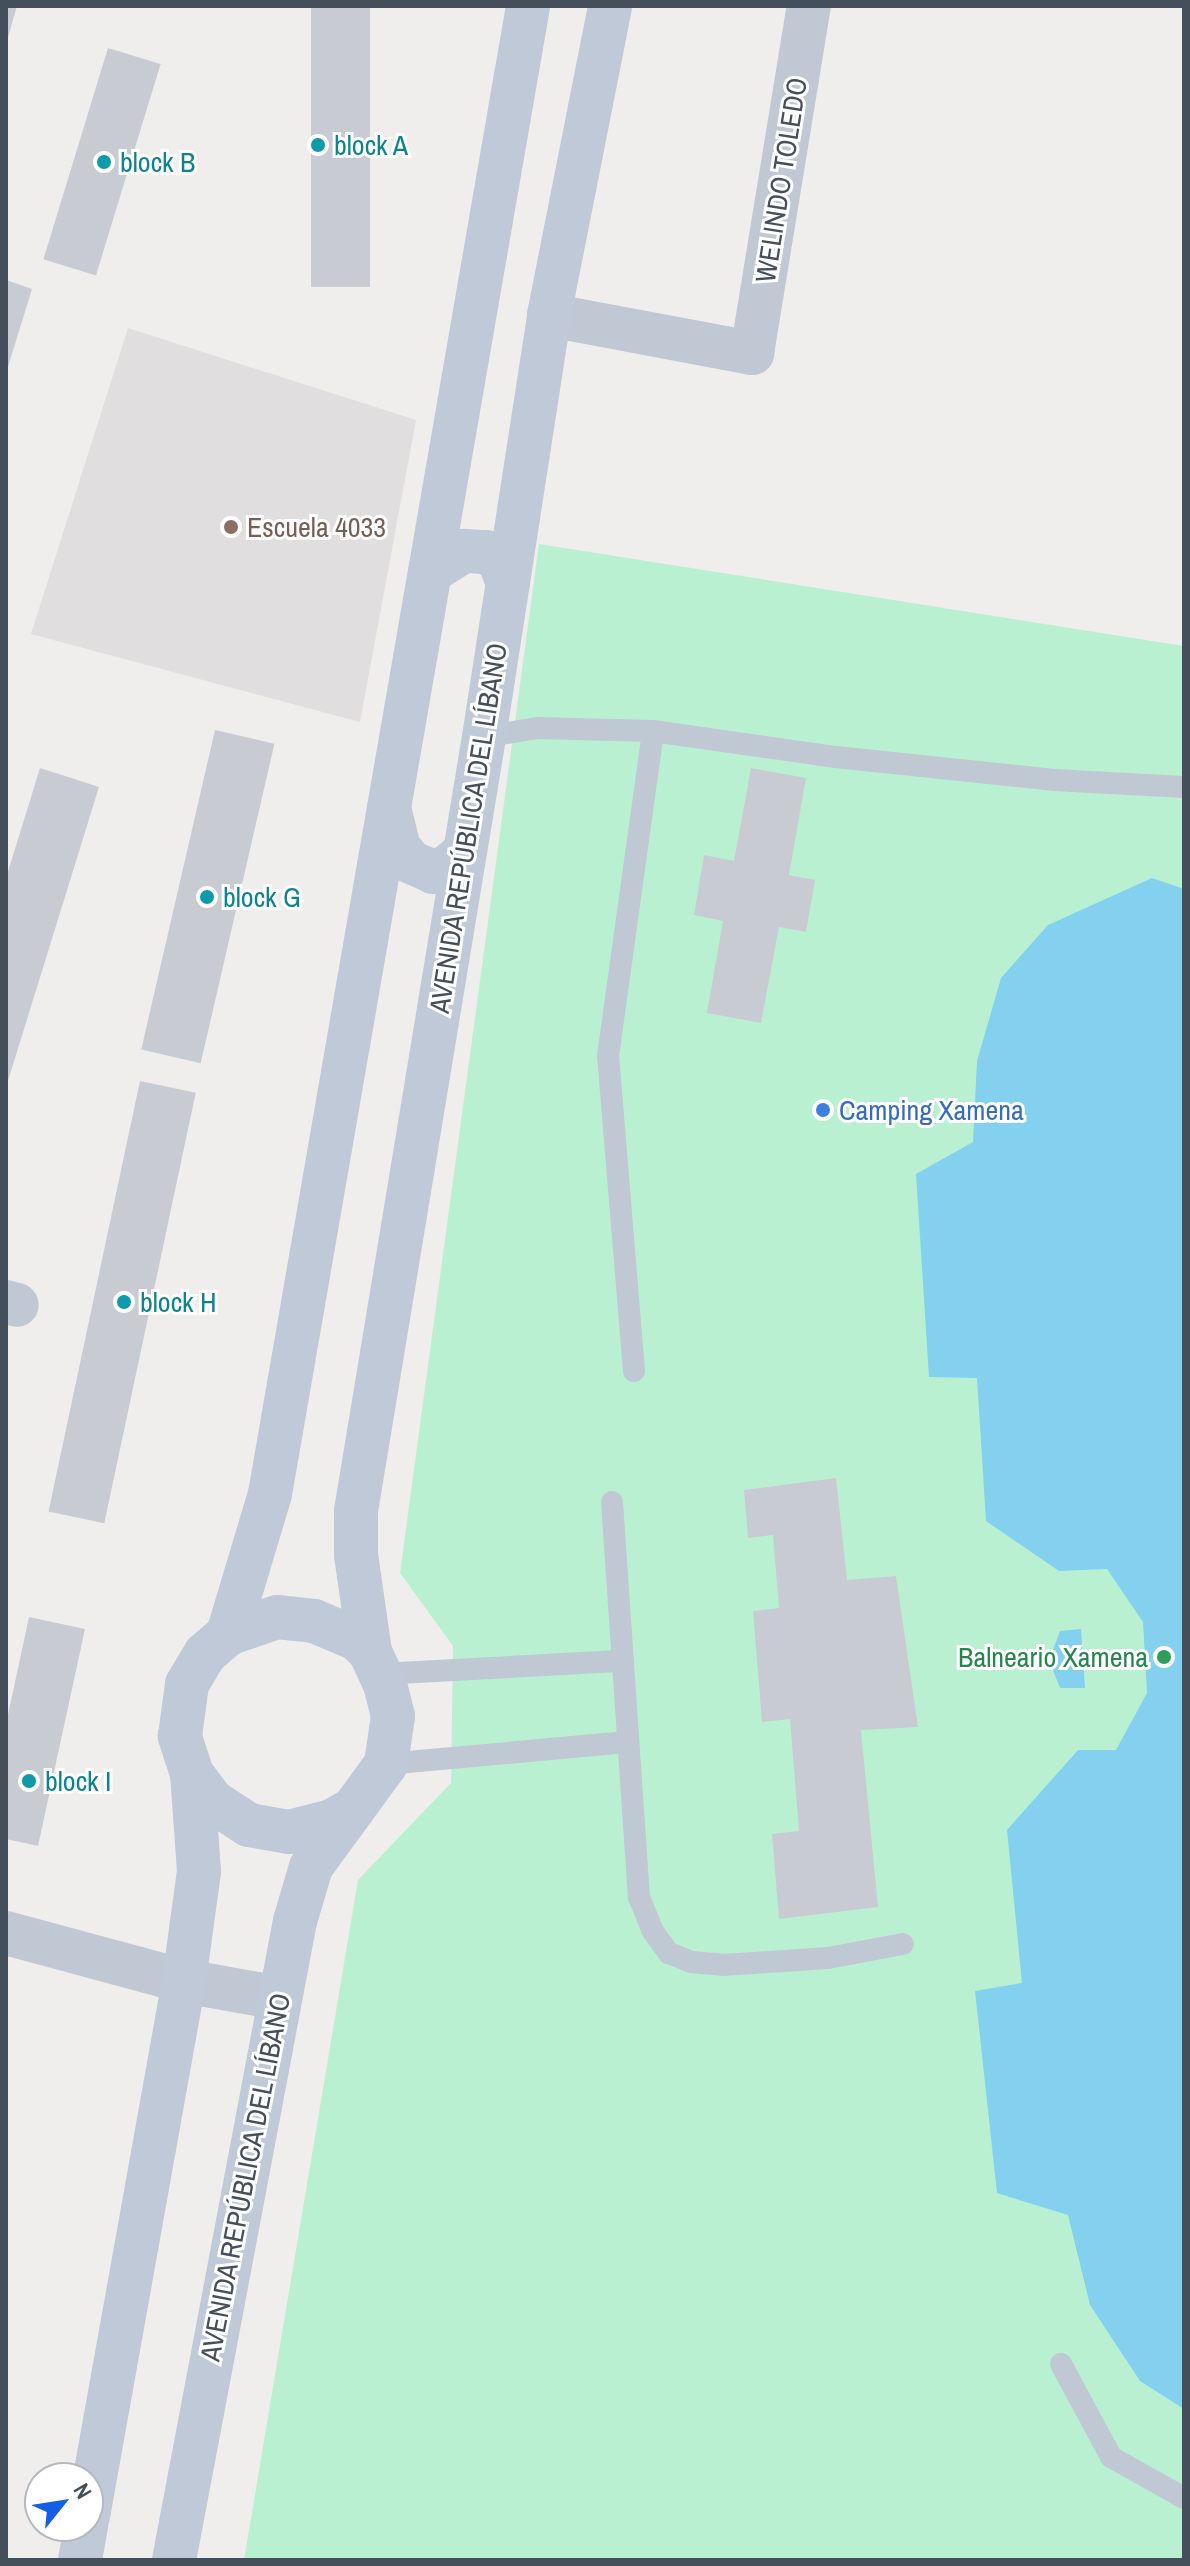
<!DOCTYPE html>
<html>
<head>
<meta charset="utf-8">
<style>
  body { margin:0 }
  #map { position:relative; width:1190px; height:2566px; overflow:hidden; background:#f0eded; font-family:"Archivo Narrow",sans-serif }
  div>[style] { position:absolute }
  .education>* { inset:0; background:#e1dedf }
  .green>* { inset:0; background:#b9f0d2 }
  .water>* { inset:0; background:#84d1ef }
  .building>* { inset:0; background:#c9cbd3; transform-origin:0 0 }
  .lane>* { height:22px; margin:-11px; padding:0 11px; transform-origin:11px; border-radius:11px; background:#c0c8d3 }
  .street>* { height:44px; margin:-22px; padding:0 22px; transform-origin:22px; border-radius:22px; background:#c0c8d3 }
  .secondary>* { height:44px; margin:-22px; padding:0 22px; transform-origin:22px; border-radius:22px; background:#bfc9d7 }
  .dots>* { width:22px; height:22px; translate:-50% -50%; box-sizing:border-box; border:4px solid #fff; border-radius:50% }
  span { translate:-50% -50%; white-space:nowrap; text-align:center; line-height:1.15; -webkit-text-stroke:6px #fff; paint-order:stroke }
  .culture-label { font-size:28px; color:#0d838f }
  .left { translate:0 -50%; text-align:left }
  .street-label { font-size:28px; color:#454f5b }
  .education-label { font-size:28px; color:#785e54 }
  .shop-label { font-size:28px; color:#366cbe }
  .leisure-label { font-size:28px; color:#27864d }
  .right { translate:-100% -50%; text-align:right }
  .frame { position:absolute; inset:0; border:8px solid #454f5b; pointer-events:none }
  .north { position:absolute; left:24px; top:2462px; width:80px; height:80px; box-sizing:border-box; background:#fff; border:2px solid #b5b9bd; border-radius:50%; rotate:60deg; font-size:22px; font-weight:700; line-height:32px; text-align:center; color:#454f5b }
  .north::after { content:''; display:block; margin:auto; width:28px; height:36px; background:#125fe5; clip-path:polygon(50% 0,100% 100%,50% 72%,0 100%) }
</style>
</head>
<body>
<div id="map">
  <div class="education">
    <div style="clip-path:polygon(128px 328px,416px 420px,360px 722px,31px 634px)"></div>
  </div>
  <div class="green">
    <div style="clip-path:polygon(539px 544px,1184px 646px,1184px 2560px,244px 2560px,358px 1880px,451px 1783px,453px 1646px,400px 1573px)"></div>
  </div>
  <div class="water">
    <div style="clip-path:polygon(1152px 878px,1184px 889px,1184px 2409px,1140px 2381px,1090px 2305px,1068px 2215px,997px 2193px,975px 1991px,1022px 1983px,1007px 1830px,1078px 1750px,1116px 1750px,1147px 1693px,1143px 1622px,1107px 1569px,1059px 1571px,986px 1521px,977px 1378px,929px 1377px,916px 1174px,973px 1142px,977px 1061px,1001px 978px,1048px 925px)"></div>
    <div style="clip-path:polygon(1081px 1629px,1085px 1688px,1060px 1688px,1049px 1660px,1060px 1631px)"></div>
  </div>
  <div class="building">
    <div style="clip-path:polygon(6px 6px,17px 6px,7px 41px,6px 41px)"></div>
    <div style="left:311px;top:6px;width:59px;height:281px"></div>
    <div style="left:108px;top:48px;width:55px;height:221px;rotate:17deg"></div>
    <div style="clip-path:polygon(6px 280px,32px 289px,7px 370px,6px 370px)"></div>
    <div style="left:215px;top:730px;width:61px;height:328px;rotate:13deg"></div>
    <div style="clip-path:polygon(40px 768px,99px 787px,7px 1084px,6px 878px)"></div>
    <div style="clip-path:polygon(751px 768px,806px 778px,789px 875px,815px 880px,806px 932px,779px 927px,761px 1023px,707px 1013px,723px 921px,694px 915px,704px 855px,734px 861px)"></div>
    <div style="left:140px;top:1081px;width:57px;height:440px;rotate:12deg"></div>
    <div style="clip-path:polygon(836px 1478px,847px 1580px,896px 1576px,918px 1727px,861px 1730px,878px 1907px,779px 1919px,772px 1834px,799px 1831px,790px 1719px,762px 1722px,753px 1611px,779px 1608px,773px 1535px,748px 1538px,744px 1490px)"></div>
    <div style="clip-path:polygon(29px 1617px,85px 1629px,38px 1846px,6px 1839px,6px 1724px)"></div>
  </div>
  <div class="lane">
    <div style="left:484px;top:737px;width:54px;rotate:-9.6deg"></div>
    <div style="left:537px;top:728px;width:116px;rotate:1.5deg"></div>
    <div style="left:653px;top:731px;width:185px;rotate:8.1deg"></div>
    <div style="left:836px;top:757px;width:219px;rotate:6deg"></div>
    <div style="left:1054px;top:780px;width:130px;rotate:3.1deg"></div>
    <div style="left:634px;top:1371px;width:316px;rotate:-94.7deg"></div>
    <div style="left:608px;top:1056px;width:328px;rotate:-82.1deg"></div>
    <div style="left:612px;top:1502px;width:396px;rotate:86.1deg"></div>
    <div style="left:639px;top:1897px;width:35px;rotate:68deg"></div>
    <div style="left:652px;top:1930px;width:29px;rotate:54deg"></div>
    <div style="left:669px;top:1953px;width:24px;rotate:22deg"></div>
    <div style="left:691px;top:1962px;width:32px;rotate:5deg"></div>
    <div style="left:723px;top:1965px;width:105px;rotate:-3.8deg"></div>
    <div style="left:828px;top:1958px;width:76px;rotate:-10.6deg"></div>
    <div style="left:380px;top:1674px;width:243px;rotate:-3.1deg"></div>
    <div style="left:386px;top:1764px;width:242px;rotate:-5.2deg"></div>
    <div style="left:1061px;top:2364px;width:106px;rotate:61.7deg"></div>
    <div style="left:1111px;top:2457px;width:84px;rotate:29.3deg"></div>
  </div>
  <div class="street">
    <div style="left:549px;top:315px;width:207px;rotate:10.6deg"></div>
    <div style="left:752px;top:353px;width:352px;rotate:-80.7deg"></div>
    <div style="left:6px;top:1302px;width:11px;rotate:15deg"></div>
    <div style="left:6px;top:1933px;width:184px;rotate:15.1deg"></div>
    <div style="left:184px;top:1981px;width:97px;rotate:10.1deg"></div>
  </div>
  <div class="secondary">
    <div style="left:430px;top:572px;width:40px;rotate:-32deg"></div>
    <div style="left:464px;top:551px;width:22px;rotate:3deg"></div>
    <div style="left:486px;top:552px;width:15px;rotate:32deg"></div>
    <div style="left:499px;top:560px;width:25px;rotate:69deg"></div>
    <div style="left:389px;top:808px;width:41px;rotate:76deg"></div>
    <div style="left:399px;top:848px;width:18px;rotate:49deg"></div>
    <div style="left:411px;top:862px;width:24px;rotate:24deg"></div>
    <div style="left:433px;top:872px;width:15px;rotate:-20deg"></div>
    <div style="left:447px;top:867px;width:23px;rotate:-40deg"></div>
    <div style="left:228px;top:1634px;width:146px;rotate:-73.3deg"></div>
    <div style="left:270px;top:1494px;width:1510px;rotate:-80.16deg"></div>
    <div style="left:370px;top:1652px;width:98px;rotate:-98.2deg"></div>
    <div style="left:356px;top:1555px;width:44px;rotate:-90deg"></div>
    <div style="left:356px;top:1511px;width:785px;rotate:-80.61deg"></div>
    <div style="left:484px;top:737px;width:427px;rotate:-81.2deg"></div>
    <div style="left:549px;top:315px;width:315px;rotate:-78.8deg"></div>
    <div style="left:192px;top:1774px;width:34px;rotate:53deg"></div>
    <div style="left:212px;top:1801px;width:44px;rotate:33deg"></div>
    <div style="left:249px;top:1825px;width:41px;rotate:9.9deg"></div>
    <div style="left:289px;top:1832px;width:44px;rotate:-14.3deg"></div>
    <div style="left:332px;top:1821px;width:24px;rotate:-30deg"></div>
    <div style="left:88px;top:2516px;width:544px;rotate:-79.83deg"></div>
    <div style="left:184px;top:1981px;width:111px;rotate:-82.2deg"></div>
    <div style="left:199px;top:1871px;width:97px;rotate:-94.1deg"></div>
    <div style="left:192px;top:1774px;width:40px;rotate:-108deg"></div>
    <div style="left:180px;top:1736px;width:52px;rotate:-82.3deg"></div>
    <div style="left:187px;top:1684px;width:35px;rotate:-59deg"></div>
    <div style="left:205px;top:1654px;width:30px;rotate:-41deg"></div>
    <div style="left:228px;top:1634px;width:52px;rotate:-19.1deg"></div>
    <div style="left:277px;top:1617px;width:37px;rotate:6deg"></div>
    <div style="left:314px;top:1621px;width:47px;rotate:22.7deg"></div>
    <div style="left:357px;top:1639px;width:18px;rotate:45deg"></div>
    <div style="left:370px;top:1652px;width:35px;rotate:65deg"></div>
    <div style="left:385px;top:1684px;width:33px;rotate:76deg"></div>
    <div style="left:393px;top:1716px;width:49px;rotate:98.3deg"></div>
    <div style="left:386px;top:1764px;width:127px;rotate:126.1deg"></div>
    <div style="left:311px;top:1867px;width:56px;rotate:106.5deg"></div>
    <div style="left:295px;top:1921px;width:650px;rotate:100.72deg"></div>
    <div style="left:80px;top:2560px;width:35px;rotate:-80deg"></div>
  </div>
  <div class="dots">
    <div style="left:318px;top:145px;background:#0f9aa8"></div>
    <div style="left:104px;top:162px;background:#0f9aa8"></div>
    <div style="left:231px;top:527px;background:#8d6e63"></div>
    <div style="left:207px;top:897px;background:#0f9aa8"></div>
    <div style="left:823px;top:1110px;background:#3f7fe0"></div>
    <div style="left:124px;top:1302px;background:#0f9aa8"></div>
    <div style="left:1164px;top:1657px;background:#2e9e5b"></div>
    <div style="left:29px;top:1781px;background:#0f9aa8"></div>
  </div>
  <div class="culture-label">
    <span class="left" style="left:334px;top:145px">block A</span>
    <span class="left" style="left:120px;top:162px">block B</span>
    <span class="left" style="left:223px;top:897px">block G</span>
    <span class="left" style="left:140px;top:1302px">block H</span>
    <span class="left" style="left:45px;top:1781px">block I</span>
  </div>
  <div class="street-label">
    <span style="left:781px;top:180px;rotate:-81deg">WELINDO TOLEDO</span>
    <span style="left:468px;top:828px;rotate:-81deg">AVENIDA REPÚBLICA DEL LÍBANO</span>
    <span style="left:245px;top:2177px;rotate:-79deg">AVENIDA REPÚBLICA DEL LÍBANO</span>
  </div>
  <div class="education-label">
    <span class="left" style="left:247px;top:527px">Escuela 4033</span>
  </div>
  <div class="shop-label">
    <span class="left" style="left:839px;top:1110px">Camping Xamena</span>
  </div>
  <div class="leisure-label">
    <span class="right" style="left:1148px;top:1657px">Balneario Xamena</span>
  </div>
  <div class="frame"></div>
  <div class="north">N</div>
</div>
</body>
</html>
